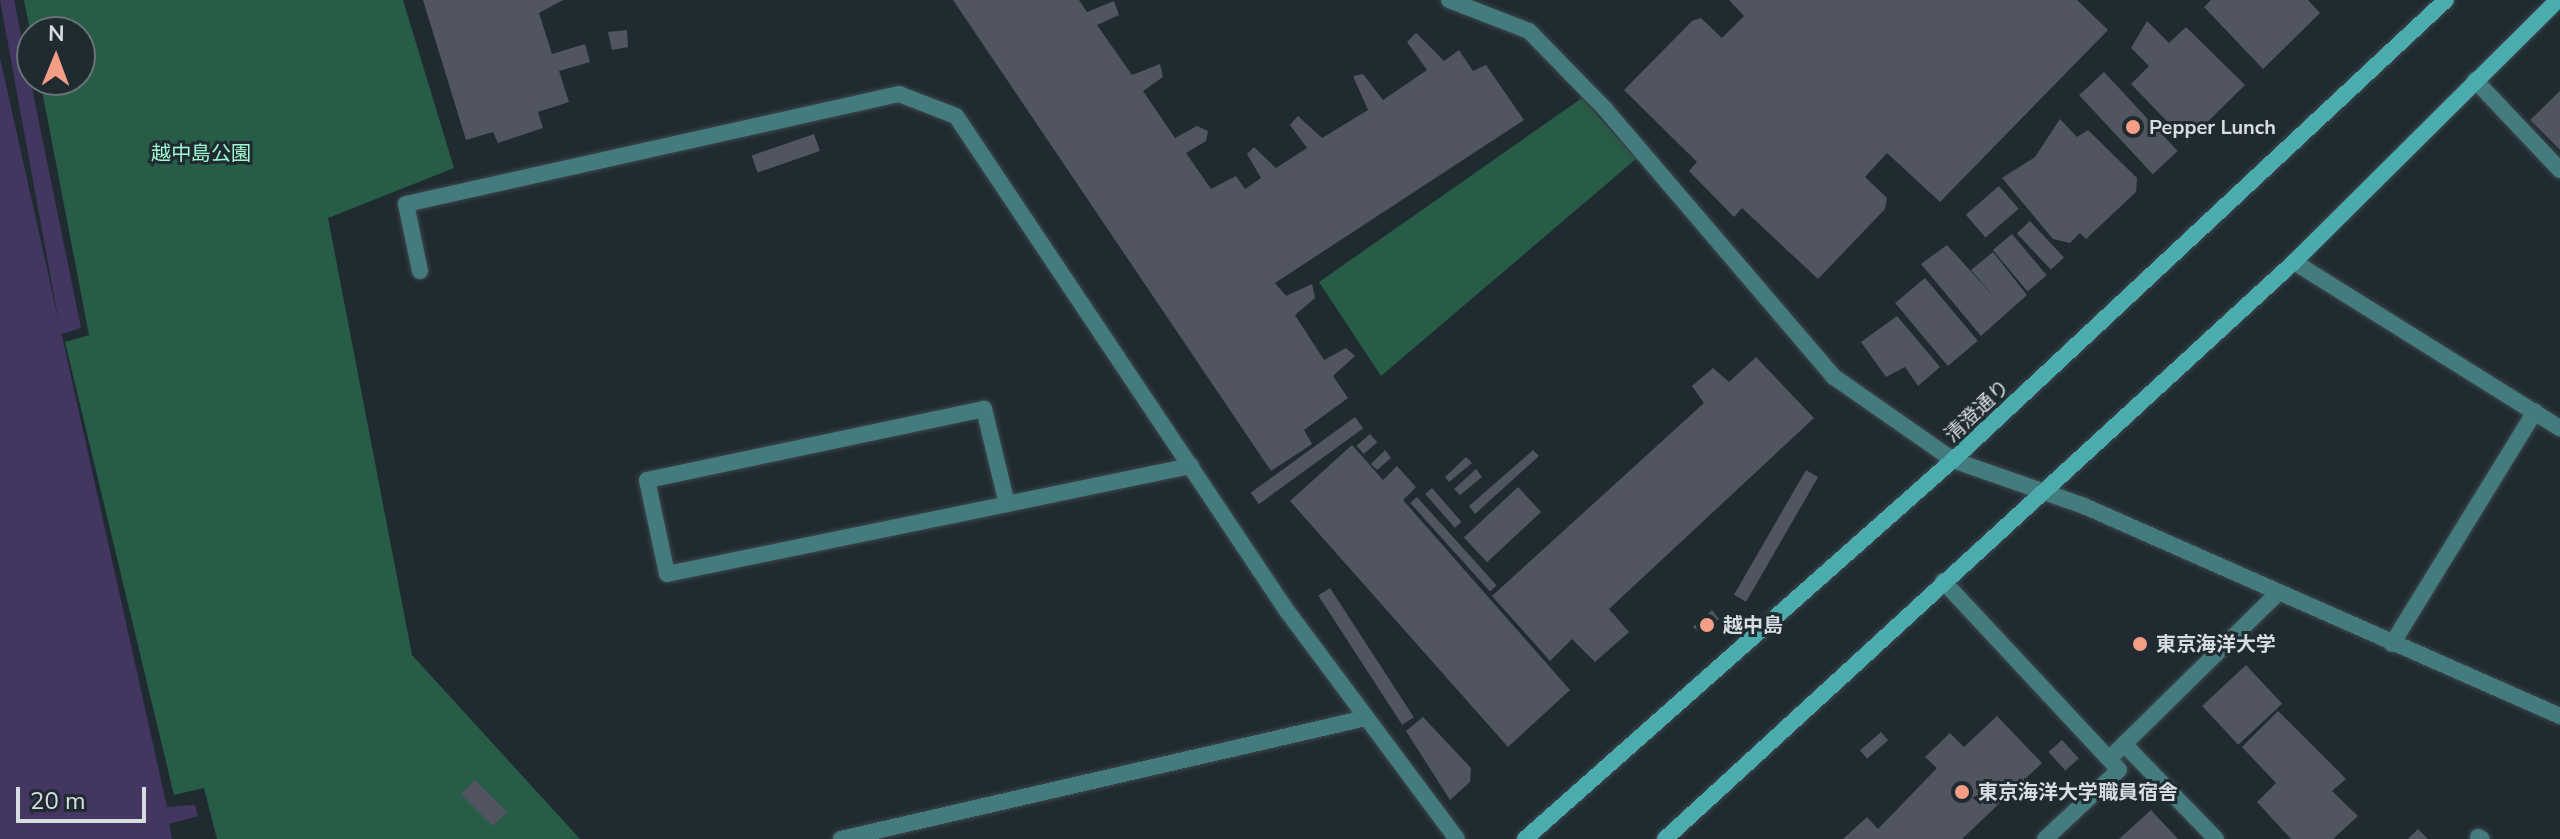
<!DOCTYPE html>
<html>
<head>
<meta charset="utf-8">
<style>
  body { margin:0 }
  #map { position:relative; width:2560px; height:839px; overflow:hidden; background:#202b31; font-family:"Nunito Sans","Noto Sans JP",sans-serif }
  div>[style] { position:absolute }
  .green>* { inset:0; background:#275c46 }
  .water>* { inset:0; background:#433660 }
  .building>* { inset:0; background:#505560; transform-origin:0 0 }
  .roads { filter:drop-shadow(0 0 2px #3d474d) drop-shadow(0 0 2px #3d474d) }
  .service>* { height:16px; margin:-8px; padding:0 8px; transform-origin:8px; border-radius:8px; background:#447c7e }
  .minor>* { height:16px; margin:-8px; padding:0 8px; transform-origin:8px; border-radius:8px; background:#447c7e }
  .tertiary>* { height:16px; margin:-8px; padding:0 8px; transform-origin:8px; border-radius:8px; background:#447c7e }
  .secondary>* { height:16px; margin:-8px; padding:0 8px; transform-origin:8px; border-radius:8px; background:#4bacae }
  .dots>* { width:22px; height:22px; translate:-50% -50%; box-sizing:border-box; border:4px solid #202b31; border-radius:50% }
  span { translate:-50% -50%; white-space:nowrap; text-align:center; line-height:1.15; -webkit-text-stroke:6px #202b31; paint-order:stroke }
  .poi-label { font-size:20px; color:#d6dde1; font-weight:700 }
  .left { translate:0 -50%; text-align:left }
  .park-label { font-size:20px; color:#9ff8d1 }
  .street-label { font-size:20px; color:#d6dde1 }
  .north { position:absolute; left:16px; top:16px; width:80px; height:80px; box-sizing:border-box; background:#202b31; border:2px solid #697277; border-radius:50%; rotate:1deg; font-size:22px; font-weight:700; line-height:32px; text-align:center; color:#d6dde1 }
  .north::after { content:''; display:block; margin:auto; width:28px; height:36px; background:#f49e86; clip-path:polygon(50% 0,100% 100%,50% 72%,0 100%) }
  .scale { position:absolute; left:16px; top:787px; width:130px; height:36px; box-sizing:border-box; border:4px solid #d6dde1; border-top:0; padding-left:10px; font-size:24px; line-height:28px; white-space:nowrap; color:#d6dde1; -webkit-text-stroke:6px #202b31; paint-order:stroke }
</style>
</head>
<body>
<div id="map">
  <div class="green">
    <div style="clip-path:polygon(24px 0,403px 0,454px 168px,328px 218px,412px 655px,580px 839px,217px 839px,204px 788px,174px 795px,65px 342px,89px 335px,40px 80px,80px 80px,80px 32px,32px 32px,32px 40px)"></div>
    <div style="clip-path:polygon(1582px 98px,1636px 159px,1381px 376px,1319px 282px)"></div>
  </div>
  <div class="water">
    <div style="clip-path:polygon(0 0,14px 0,81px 328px,61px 334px)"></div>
    <div style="clip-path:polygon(0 58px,167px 807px,195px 805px,198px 816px,169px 824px,172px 839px,0 839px)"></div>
  </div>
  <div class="building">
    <div style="clip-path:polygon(423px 0,563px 0,539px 13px,552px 54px,585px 44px,590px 62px,559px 71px,569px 102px,538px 112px,543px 128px,498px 143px,493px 132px,466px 140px)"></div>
    <div style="clip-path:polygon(953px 0,1079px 0,1087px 12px,1114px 1px,1119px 15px,1097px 25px,1132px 75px,1160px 64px,1163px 77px,1143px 91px,1175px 138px,1197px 126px,1208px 131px,1206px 141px,1186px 153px,1211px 189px,1236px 176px,1245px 189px,1261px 178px,1247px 154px,1254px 147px,1276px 168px,1307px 148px,1290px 125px,1298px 116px,1322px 138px,1368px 110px,1353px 76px,1363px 74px,1383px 100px,1427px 70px,1407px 42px,1416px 33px,1444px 61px,1459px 50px,1473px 71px,1486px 65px,1524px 120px,1275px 283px,1286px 296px,1312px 284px,1315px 298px,1295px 315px,1324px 360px,1346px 348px,1355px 356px,1333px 376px,1348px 398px,1304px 430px,1312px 444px,1271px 471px)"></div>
    <div style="clip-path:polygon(1729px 0,2077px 0,2108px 30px,1940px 202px,1887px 153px,1865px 177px,1887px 198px,1885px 209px,1818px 279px,1742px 208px,1734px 217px,1689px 171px,1697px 162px,1624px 90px,1692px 21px,1701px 18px,1722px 38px,1744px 16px)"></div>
    <div style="clip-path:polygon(2211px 0,2308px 0,2320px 13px,2263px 69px,2204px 7px)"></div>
    <div style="clip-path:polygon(2147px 21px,2169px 43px,2186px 27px,2245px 85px,2187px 142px,2131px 84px,2149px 66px,2131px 48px)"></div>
    <div style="clip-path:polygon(627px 30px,628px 47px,612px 50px,608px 32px)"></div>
    <div style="left:2104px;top:72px;width:108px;height:34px;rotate:47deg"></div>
    <div style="clip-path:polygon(2560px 91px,2560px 150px,2530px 120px)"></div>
    <div style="clip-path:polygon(2060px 119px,2077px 137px,2088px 130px,2137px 178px,2136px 192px,2086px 239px,2080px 233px,2070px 243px,2053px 239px,2002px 178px,2035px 157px)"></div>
    <div style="left:814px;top:134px;width:18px;height:66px;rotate:71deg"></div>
    <div style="left:1999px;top:186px;width:30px;height:44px;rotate:49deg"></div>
    <div style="left:2030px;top:221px;width:50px;height:18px;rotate:47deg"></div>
    <div style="left:2012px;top:234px;width:54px;height:25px;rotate:50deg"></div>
    <div style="clip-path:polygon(1947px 245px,1996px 299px,1971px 270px,1993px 252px,2027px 295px,1981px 336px,1921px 264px)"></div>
    <div style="left:1925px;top:278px;width:82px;height:39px;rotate:50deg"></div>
    <div style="clip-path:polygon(1897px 316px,1940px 367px,1918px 386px,1905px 367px,1886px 377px,1861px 342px)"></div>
    <div style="clip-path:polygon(1756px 357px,1814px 418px,1609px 609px,1629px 632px,1595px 662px,1572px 639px,1550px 661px,1492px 596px,1704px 403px,1692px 386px,1713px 368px,1729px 382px)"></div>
    <div style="left:1355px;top:417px;width:14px;height:129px;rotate:54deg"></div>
    <div style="left:1370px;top:434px;width:11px;height:18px;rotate:49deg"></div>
    <div style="clip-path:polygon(1352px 445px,1383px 480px,1397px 466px,1416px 487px,1403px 500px,1570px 690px,1508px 747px,1290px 501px)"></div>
    <div style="clip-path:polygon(1385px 450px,1391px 458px,1377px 470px,1371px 464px)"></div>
    <div style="clip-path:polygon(1533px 450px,1539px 456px,1475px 514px,1469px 506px)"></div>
    <div style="clip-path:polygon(1466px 457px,1472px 463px,1449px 482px,1445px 477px)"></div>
    <div style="clip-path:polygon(1476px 469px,1482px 477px,1460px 495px,1454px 489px)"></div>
    <div style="left:1806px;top:470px;width:14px;height:144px;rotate:30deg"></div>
    <div style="left:1518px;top:487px;width:34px;height:74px;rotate:47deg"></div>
    <div style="left:1432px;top:488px;width:45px;height:9px;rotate:49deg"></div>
    <div style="left:1417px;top:497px;width:119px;height:9px;rotate:48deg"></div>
    <div style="left:1330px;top:588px;width:154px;height:14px;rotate:57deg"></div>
    <div style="clip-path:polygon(1712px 610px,1719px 619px,1703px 635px,1693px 627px)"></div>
    <div style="left:2246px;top:665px;width:53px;height:60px;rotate:47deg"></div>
    <div style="clip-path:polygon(2278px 711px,2346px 779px,2332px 791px,2358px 816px,2333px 839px,2291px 839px,2257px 802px,2276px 783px,2242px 747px)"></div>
    <div style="clip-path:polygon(1997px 716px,2042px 763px,1962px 839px,1843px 839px,1867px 817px,1878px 829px,1937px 768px,1925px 757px,1950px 733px,1964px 747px)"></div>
    <div style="clip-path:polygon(1423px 717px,1471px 768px,1470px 782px,1450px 800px,1406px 731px)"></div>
    <div style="left:1881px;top:732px;width:11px;height:28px;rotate:49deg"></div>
    <div style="left:2062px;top:740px;width:25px;height:18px;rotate:48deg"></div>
    <div style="left:475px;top:780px;width:45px;height:20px;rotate:45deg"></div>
    <div style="clip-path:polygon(2151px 810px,2178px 839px,2119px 839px)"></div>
    <div style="clip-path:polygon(2418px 829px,2428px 839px,2408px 839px)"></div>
  </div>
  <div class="roads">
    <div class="service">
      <div style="left:2475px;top:80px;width:124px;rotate:46.6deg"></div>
      <div style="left:420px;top:271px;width:68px;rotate:-101.8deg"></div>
      <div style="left:406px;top:204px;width:505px;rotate:-12.58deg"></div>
      <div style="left:899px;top:94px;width:61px;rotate:21.1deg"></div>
      <div style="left:956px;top:116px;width:595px;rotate:56.23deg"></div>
      <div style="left:1287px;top:611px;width:284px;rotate:53.3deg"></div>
      <div style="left:1007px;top:504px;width:98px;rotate:-103.6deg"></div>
      <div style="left:984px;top:409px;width:344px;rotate:168.1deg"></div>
      <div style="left:647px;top:480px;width:96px;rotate:78deg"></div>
      <div style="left:667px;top:574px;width:347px;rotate:-11.6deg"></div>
      <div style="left:1007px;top:504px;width:188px;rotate:-11.7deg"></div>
      <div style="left:1943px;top:581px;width:258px;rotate:47deg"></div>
      <div style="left:2119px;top:770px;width:101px;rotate:137deg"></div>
      <div style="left:2392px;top:644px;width:273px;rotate:-58.4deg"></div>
      <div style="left:2124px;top:744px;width:132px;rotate:45.9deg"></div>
      <div style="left:2109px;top:759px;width:235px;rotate:-44.5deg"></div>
      <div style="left:2478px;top:837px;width:4px;rotate:27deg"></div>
      <div style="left:841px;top:839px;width:539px;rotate:-12.98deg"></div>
    </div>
    <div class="minor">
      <div style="left:1449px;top:0;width:86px;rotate:21.2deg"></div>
      <div style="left:1529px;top:31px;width:109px;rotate:45.7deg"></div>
      <div style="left:1605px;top:109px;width:353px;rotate:49.5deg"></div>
      <div style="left:1834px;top:377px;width:145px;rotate:34.9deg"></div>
      <div style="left:2294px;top:262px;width:314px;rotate:32deg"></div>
      <div style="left:2084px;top:506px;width:520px;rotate:23.81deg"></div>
    </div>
    <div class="tertiary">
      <div style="left:1953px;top:460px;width:139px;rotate:19.3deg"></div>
    </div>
    <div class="secondary">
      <div style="left:1525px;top:839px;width:572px;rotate:-41.53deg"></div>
      <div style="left:1953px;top:460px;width:674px;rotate:-43.02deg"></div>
      <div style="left:1665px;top:839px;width:854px;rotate:-42.53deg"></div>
      <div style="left:2294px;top:262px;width:372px;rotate:-44.8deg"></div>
    </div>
  </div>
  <div class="dots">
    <div style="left:2133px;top:127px;background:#f49e86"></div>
    <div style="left:1707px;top:625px;background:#f49e86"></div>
    <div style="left:2140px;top:644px;background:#f49e86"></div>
    <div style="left:1962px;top:792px;background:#f49e86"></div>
  </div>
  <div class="poi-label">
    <span class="left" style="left:2149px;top:127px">Pepper Lunch</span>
    <span class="left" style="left:1723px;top:625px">越中島</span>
    <span class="left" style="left:2156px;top:644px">東京海洋大学</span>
    <span class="left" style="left:1978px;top:792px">東京海洋大学職員宿舎</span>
  </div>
  <div class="park-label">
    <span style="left:201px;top:153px">越中島公園</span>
  </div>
  <div class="street-label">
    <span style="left:1977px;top:411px;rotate:-43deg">清澄通り</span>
  </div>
  <div class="north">N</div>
  <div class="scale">20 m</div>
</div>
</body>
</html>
